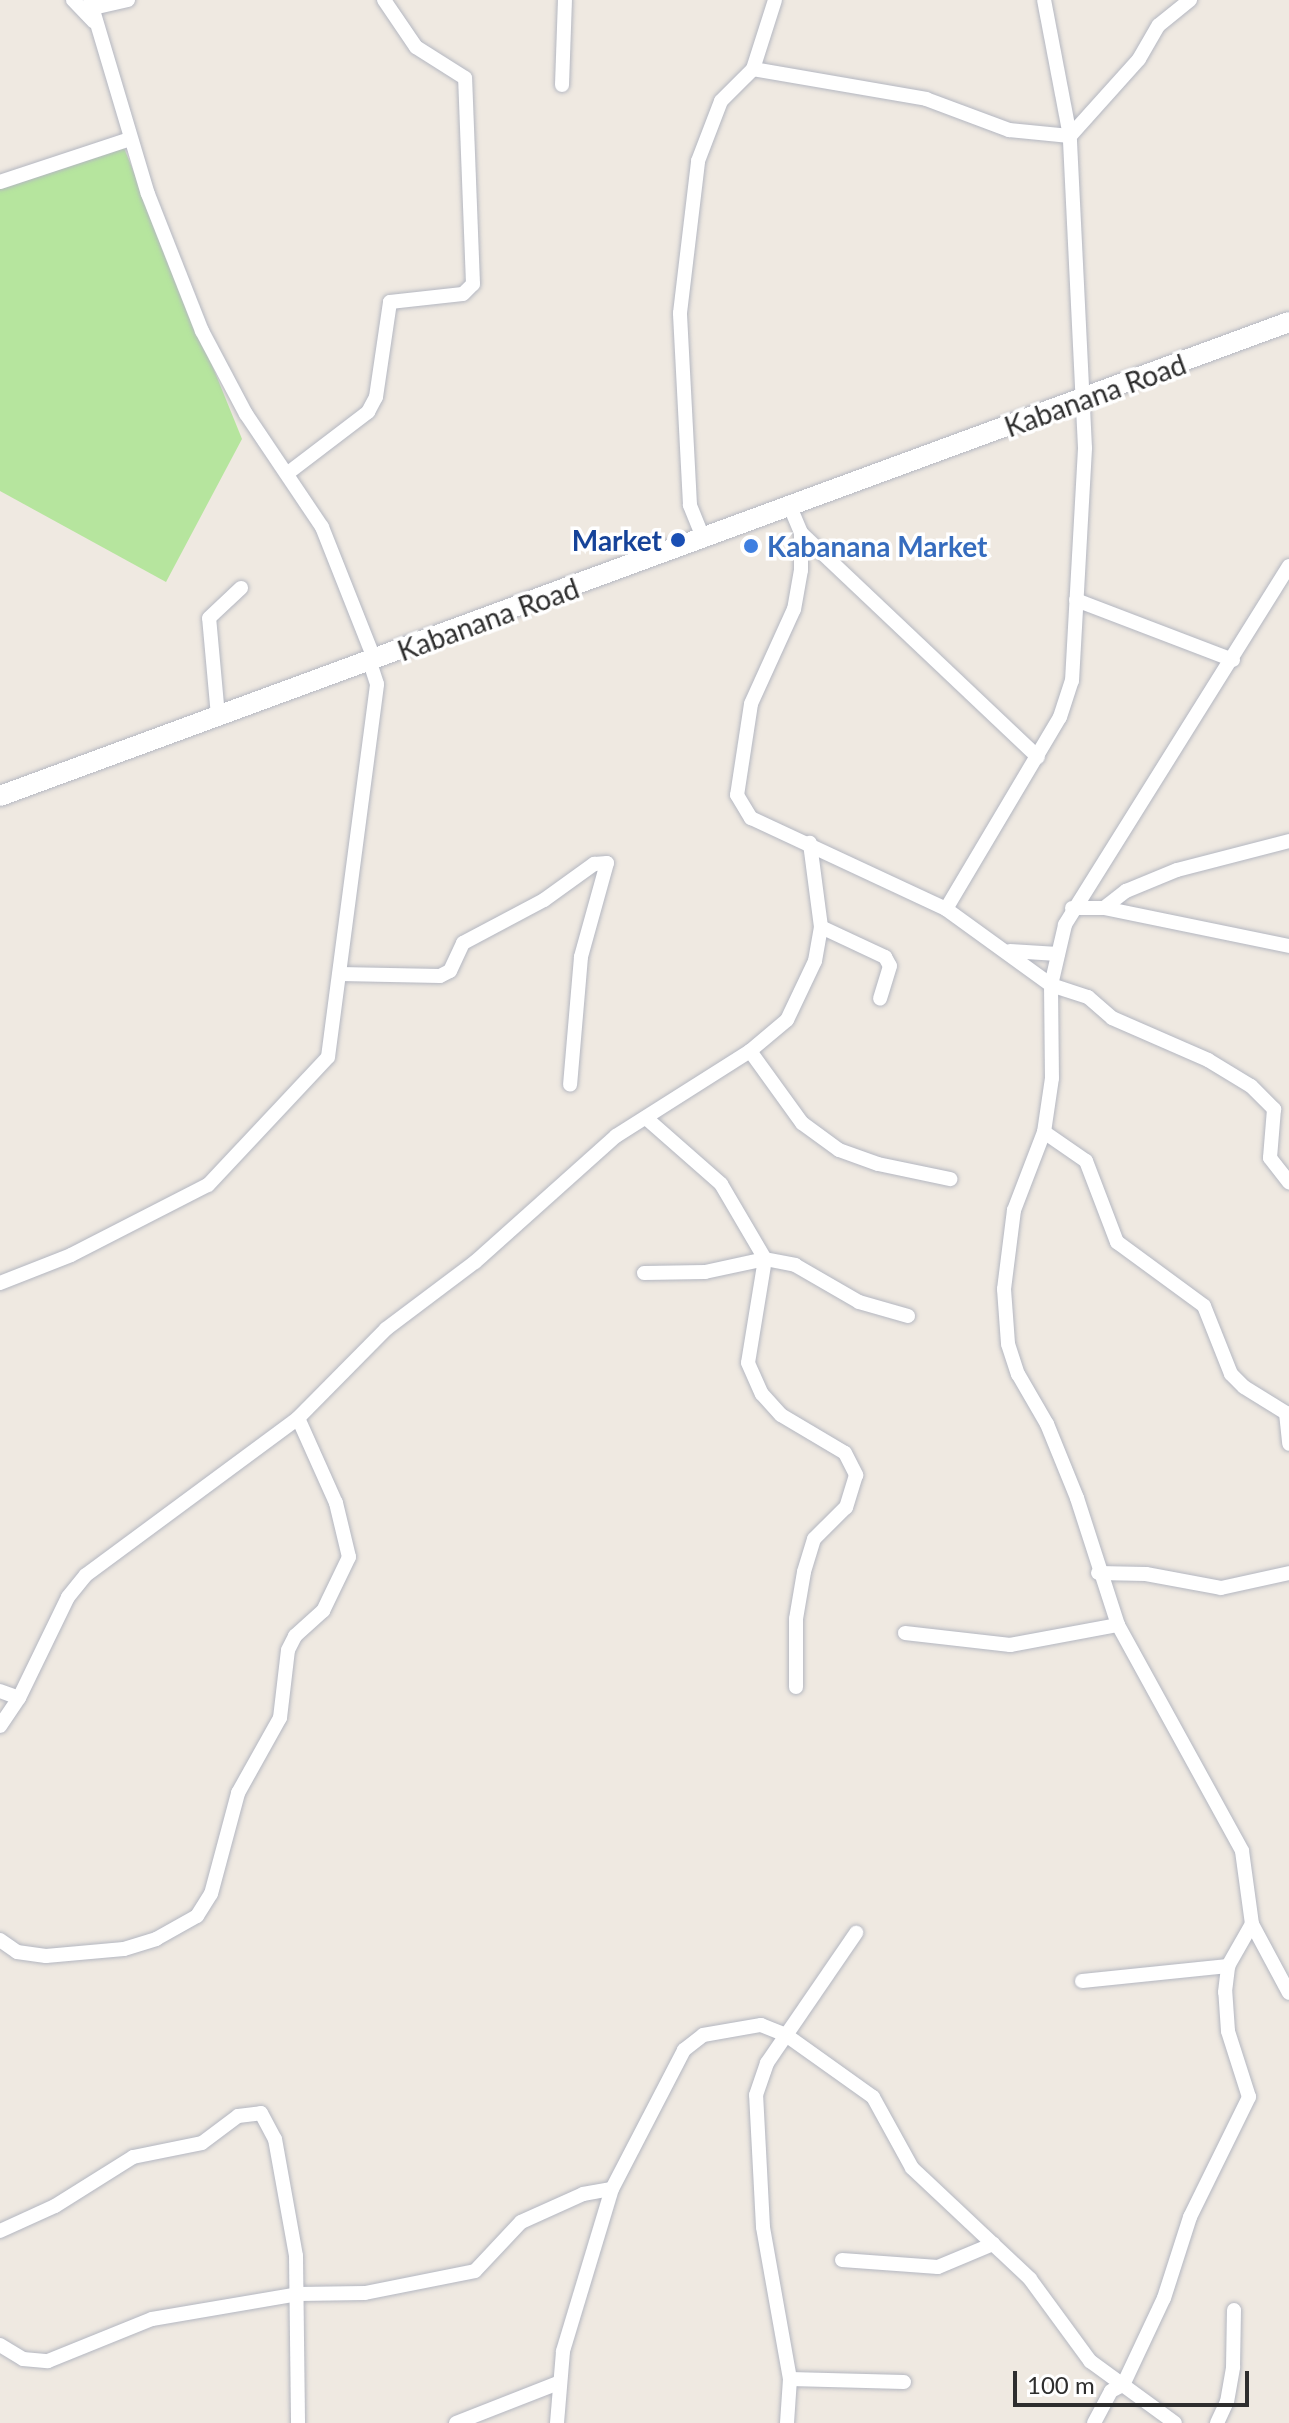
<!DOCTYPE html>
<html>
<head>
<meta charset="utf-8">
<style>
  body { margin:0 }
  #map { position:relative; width:1289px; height:2423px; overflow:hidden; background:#efe9e1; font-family:Lato,sans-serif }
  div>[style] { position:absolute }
  .green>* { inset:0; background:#b6e59e }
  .roads { filter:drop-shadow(0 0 2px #b4b7c1) drop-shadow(0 0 2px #b4b7c1) }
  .street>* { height:14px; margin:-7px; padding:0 7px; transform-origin:7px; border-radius:7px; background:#fff }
  .secondary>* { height:20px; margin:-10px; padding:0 10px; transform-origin:10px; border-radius:10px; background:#fff }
  .dots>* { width:22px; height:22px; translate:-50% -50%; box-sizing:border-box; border:4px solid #fff; border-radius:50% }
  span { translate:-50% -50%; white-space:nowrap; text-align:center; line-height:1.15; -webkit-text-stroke:7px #fff; paint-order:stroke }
  .street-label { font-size:28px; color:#2e2e2e }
  .transit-label { font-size:28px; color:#164399; font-weight:700 }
  .right { translate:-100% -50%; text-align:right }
  .shop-label { font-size:28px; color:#366cbe; font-weight:700 }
  .left { translate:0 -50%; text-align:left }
  .scale { position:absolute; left:1013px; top:2371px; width:236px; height:36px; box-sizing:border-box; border:4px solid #2e2e2e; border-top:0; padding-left:10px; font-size:24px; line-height:28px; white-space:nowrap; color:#2e2e2e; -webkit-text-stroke:6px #fff; paint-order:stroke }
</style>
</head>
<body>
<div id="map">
  <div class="green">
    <div style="clip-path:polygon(122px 143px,242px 439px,166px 582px,0 491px,0 186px)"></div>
  </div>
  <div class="roads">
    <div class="street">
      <div style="left:73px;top:0;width:30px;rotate:46deg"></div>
      <div style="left:90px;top:0;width:202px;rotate:73.4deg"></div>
      <div style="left:148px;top:194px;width:147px;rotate:68.5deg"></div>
      <div style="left:202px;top:331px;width:94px;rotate:62.1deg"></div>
      <div style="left:246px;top:414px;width:136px;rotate:56.1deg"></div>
      <div style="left:322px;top:527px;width:144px;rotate:68.4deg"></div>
      <div style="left:93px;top:8px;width:36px;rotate:-13deg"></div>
      <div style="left:753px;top:69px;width:176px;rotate:9.8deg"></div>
      <div style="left:926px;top:99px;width:89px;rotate:20.5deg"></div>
      <div style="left:1009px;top:130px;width:61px;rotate:5.6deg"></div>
      <div style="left:1070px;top:136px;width:103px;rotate:-48.1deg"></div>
      <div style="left:1139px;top:59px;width:39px;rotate:-60deg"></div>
      <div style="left:1159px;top:25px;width:40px;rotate:-39deg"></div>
      <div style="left:562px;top:85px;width:85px;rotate:-88deg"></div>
      <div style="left:0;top:182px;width:137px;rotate:-18.3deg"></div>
      <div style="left:288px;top:473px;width:101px;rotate:-37.3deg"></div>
      <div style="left:368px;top:412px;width:17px;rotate:-62deg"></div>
      <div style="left:376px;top:397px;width:96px;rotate:-81.6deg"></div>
      <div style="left:390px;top:302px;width:73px;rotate:-6.3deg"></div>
      <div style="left:463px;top:294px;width:14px;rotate:-45deg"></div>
      <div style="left:473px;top:284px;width:206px;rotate:-92.2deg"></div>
      <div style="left:465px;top:78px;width:58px;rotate:-147.7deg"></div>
      <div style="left:416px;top:47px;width:57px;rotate:-124.2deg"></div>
      <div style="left:791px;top:509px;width:26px;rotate:67deg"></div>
      <div style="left:801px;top:533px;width:37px;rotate:90deg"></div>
      <div style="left:801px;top:570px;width:40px;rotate:100deg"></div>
      <div style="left:794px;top:609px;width:104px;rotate:114.4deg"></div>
      <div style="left:751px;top:704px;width:92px;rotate:98.7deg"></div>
      <div style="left:737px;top:795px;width:27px;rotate:59deg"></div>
      <div style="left:751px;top:818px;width:215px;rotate:25deg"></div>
      <div style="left:946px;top:909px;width:130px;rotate:35.9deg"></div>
      <div style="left:1051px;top:985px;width:39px;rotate:18deg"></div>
      <div style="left:1088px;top:997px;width:32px;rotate:41deg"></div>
      <div style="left:1112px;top:1018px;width:105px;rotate:23.6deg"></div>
      <div style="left:1208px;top:1060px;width:50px;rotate:31.2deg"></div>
      <div style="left:1251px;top:1086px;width:33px;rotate:45deg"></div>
      <div style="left:1274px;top:1109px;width:49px;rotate:94.7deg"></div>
      <div style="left:1270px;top:1158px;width:31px;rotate:52deg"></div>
      <div style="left:801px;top:533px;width:326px;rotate:43.4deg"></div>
      <div style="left:704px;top:540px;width:38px;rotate:-112deg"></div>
      <div style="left:690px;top:505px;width:192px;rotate:-93deg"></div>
      <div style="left:680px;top:313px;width:153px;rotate:-83.2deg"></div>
      <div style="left:698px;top:161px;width:64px;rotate:-69deg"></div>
      <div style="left:721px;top:101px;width:45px;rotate:-45deg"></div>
      <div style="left:753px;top:69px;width:72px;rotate:-72.3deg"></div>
      <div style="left:1289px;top:566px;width:423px;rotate:122deg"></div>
      <div style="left:1065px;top:925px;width:62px;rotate:103.1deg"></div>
      <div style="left:1051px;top:985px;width:93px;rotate:89.4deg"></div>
      <div style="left:1052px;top:1078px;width:55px;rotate:98.4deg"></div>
      <div style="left:1044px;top:1132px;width:84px;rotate:111deg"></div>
      <div style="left:1014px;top:1210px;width:80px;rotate:97.2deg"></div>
      <div style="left:1004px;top:1289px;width:55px;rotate:85.8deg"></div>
      <div style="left:1008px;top:1344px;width:32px;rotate:72deg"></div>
      <div style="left:1018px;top:1374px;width:58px;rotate:59.9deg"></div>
      <div style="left:1047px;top:1424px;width:80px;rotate:67.9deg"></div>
      <div style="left:1077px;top:1498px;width:133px;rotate:72.1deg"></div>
      <div style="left:1118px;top:1625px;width:258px;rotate:61.2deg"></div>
      <div style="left:1242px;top:1851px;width:74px;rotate:82.2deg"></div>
      <div style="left:1252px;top:1924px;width:78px;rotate:61.8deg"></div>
      <div style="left:1076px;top:600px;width:168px;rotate:20.9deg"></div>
      <div style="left:218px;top:716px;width:98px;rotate:-95.2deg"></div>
      <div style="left:209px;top:618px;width:44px;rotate:-43.2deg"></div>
      <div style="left:1072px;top:908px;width:32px"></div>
      <div style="left:1104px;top:908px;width:189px;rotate:11.6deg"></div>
      <div style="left:1104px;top:908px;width:28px;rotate:-38deg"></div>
      <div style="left:1126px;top:891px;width:55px;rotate:-22.4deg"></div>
      <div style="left:1177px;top:870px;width:116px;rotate:-14.5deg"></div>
      <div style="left:946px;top:909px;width:223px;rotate:-59.3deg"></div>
      <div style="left:1060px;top:717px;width:38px;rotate:-72deg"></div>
      <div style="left:1072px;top:681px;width:233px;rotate:-86.8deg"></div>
      <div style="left:1085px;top:448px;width:312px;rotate:-92.8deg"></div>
      <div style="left:1070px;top:136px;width:138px;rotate:-100.8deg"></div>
      <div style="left:821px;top:927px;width:71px;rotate:25.1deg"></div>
      <div style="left:885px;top:957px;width:10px;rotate:61deg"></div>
      <div style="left:890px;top:966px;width:34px;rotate:107deg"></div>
      <div style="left:1010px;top:951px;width:48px;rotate:3.6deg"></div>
      <div style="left:340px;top:974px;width:100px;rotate:1.1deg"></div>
      <div style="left:440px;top:976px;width:11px;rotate:-27deg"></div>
      <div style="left:450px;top:971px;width:31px;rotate:-65deg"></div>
      <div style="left:463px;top:943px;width:92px;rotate:-28deg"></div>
      <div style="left:544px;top:900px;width:62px;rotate:-35.8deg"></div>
      <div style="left:594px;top:864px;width:13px;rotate:-4deg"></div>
      <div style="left:607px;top:863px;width:98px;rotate:105.5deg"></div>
      <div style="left:581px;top:957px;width:128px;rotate:94.9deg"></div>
      <div style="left:750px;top:1051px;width:89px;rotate:54.2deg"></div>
      <div style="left:802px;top:1123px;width:46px;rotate:36.1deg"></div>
      <div style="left:839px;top:1150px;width:41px;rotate:19.7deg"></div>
      <div style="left:878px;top:1164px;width:74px;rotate:11.8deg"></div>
      <div style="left:646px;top:1118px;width:100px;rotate:41.3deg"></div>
      <div style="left:721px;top:1184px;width:87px;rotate:59.6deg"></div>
      <div style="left:765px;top:1259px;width:105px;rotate:99.3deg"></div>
      <div style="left:748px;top:1363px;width:34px;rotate:66deg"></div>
      <div style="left:762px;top:1394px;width:28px;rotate:48deg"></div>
      <div style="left:781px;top:1415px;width:74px;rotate:30.7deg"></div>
      <div style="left:845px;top:1453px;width:25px;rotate:63deg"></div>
      <div style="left:856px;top:1475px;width:34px;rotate:107deg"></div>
      <div style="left:846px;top:1507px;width:45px;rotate:135deg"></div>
      <div style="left:814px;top:1539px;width:34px;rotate:107deg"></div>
      <div style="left:804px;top:1572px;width:48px;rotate:99.7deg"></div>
      <div style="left:796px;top:1619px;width:68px;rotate:90deg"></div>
      <div style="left:1044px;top:1132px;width:51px;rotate:34.6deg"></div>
      <div style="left:1086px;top:1161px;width:87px;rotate:69.1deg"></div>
      <div style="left:1117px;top:1242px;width:108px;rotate:36.3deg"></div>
      <div style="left:1204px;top:1306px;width:73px;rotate:68.3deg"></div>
      <div style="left:1231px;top:1374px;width:18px;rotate:45deg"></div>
      <div style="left:1244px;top:1387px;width:49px;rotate:31.8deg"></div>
      <div style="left:1286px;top:1413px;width:31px;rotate:84deg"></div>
      <div style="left:644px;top:1273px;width:61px;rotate:-0.9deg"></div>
      <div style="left:705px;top:1272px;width:61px;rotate:-12.2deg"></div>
      <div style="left:765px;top:1259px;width:31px;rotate:11deg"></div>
      <div style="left:795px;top:1265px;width:74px;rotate:30deg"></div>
      <div style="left:859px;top:1302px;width:51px;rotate:15.9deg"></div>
      <div style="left:0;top:1283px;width:76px;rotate:-21.5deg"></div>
      <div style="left:71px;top:1255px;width:154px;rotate:-27.1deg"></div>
      <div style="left:208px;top:1185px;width:175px;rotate:-46.8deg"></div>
      <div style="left:328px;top:1057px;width:376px;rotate:-82.5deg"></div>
      <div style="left:377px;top:684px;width:22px;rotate:-108deg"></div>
      <div style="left:1098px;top:1573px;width:48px;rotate:1.2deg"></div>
      <div style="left:1146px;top:1574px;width:76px;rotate:10.6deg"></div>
      <div style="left:1221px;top:1588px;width:70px;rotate:-12.4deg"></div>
      <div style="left:905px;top:1633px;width:106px;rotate:6.5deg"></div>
      <div style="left:1010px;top:1645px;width:110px;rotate:-10.5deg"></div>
      <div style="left:0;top:1691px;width:20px;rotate:20deg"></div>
      <div style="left:0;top:1726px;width:34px;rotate:-56deg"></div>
      <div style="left:19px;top:1698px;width:112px;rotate:-64.1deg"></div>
      <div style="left:68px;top:1597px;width:28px;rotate:-51deg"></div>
      <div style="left:86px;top:1575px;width:264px;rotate:-36.5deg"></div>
      <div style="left:298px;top:1418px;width:125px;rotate:-45.3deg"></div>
      <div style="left:386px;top:1329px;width:111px;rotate:-37deg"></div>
      <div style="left:475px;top:1262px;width:189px;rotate:-41.8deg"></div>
      <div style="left:616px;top:1136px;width:159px;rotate:-32.4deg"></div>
      <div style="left:750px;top:1051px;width:48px;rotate:-40deg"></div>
      <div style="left:787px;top:1020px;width:65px;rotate:-64.6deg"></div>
      <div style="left:815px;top:961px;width:35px;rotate:-80deg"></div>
      <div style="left:821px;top:927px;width:85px;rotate:-97.5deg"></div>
      <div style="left:0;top:1940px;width:21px;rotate:35deg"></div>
      <div style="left:17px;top:1952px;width:29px;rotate:8deg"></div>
      <div style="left:46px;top:1956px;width:78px;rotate:-5.1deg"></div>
      <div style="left:124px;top:1949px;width:34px;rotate:-17deg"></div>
      <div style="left:156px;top:1939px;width:47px;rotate:-29.3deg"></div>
      <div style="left:197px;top:1916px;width:26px;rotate:-58deg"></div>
      <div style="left:211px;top:1894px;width:105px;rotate:-75deg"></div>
      <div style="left:238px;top:1793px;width:86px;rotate:-60.8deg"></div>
      <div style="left:280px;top:1718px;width:68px;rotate:-83.3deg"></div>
      <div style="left:288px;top:1650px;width:16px;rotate:-63deg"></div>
      <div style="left:295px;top:1636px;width:38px;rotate:-42deg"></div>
      <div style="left:323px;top:1611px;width:60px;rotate:-64.3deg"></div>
      <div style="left:349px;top:1557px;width:56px;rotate:-103.5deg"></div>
      <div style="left:336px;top:1503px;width:93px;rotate:-114.1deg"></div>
      <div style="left:1082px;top:1981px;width:147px;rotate:-5.9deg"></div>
      <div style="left:0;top:2231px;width:60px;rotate:-24.4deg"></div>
      <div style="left:55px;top:2206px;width:92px;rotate:-32.1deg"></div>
      <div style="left:133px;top:2157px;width:70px;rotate:-11.5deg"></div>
      <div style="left:202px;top:2143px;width:45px;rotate:-36.9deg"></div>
      <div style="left:238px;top:2116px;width:23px;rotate:-7deg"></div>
      <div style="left:261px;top:2113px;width:30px;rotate:62deg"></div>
      <div style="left:275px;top:2139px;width:119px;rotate:79.8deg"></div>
      <div style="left:296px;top:2256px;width:167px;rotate:89.3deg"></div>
      <div style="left:842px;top:2260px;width:96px;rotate:4.2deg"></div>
      <div style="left:938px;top:2267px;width:60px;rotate:-22.7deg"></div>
      <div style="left:0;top:2345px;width:27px;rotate:31deg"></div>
      <div style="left:23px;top:2359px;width:25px;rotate:5deg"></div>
      <div style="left:48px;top:2361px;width:112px;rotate:-22deg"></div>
      <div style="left:152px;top:2319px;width:148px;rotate:-9.7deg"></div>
      <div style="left:298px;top:2294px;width:67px;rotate:-0.9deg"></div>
      <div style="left:365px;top:2293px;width:112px;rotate:-11.3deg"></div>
      <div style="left:475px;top:2271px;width:67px;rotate:-46.8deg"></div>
      <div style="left:521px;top:2222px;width:68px;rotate:-24.3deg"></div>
      <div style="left:583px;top:2194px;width:29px;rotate:-10deg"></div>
      <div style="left:612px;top:2189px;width:157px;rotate:-62.6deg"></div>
      <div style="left:684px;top:2050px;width:24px;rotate:-38deg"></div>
      <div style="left:703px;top:2035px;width:59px;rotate:-9.8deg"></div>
      <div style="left:761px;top:2025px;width:27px;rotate:22deg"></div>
      <div style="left:786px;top:2035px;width:107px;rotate:35.5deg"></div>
      <div style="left:873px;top:2097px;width:81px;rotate:61.2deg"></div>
      <div style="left:912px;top:2168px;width:162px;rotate:43.2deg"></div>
      <div style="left:1030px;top:2279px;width:102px;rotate:53.8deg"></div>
      <div style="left:1090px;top:2361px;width:105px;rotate:36.1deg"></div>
      <div style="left:790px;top:2379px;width:114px;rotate:1.5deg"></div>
      <div style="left:456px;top:2423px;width:110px;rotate:-21.4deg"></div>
      <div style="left:557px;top:2423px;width:72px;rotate:-85.2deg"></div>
      <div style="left:563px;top:2351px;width:169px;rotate:-73.2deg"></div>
      <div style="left:787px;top:2423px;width:44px;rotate:-86.1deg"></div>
      <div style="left:790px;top:2379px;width:154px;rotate:-100.1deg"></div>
      <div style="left:763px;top:2227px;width:132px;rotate:-93deg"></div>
      <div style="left:756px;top:2095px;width:34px;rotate:-71deg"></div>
      <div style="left:767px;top:2063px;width:158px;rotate:-55.6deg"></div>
      <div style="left:1094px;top:2423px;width:36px;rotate:-62deg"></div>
      <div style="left:1111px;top:2391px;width:13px;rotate:-27deg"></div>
      <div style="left:1123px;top:2385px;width:96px;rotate:-64.8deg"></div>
      <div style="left:1164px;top:2298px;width:85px;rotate:-72.2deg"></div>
      <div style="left:1190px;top:2217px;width:134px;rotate:-63.8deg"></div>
      <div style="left:1249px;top:2097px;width:69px;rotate:-107.7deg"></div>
      <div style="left:1228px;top:2031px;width:39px;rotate:-94deg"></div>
      <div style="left:1225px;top:1992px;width:26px;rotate:-83deg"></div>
      <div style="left:1228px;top:1966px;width:48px;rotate:-60.3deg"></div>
      <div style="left:1217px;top:2423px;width:23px;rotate:-65deg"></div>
      <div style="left:1227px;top:2402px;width:36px;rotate:-80deg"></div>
      <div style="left:1233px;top:2367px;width:57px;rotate:-89deg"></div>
    </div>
    <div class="secondary">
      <div style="left:0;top:796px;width:1373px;rotate:-20.19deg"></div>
    </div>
  </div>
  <div class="dots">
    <div style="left:678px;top:540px;background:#1a4fb4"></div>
    <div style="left:751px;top:546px;background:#3f7fe0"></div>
  </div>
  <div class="street-label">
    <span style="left:1095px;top:395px;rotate:-20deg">Kabanana Road</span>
    <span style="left:488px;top:619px;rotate:-20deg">Kabanana Road</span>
  </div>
  <div class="transit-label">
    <span class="right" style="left:662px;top:540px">Market</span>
  </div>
  <div class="shop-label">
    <span class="left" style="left:767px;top:546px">Kabanana Market</span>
  </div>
  <div class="scale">100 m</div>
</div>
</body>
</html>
